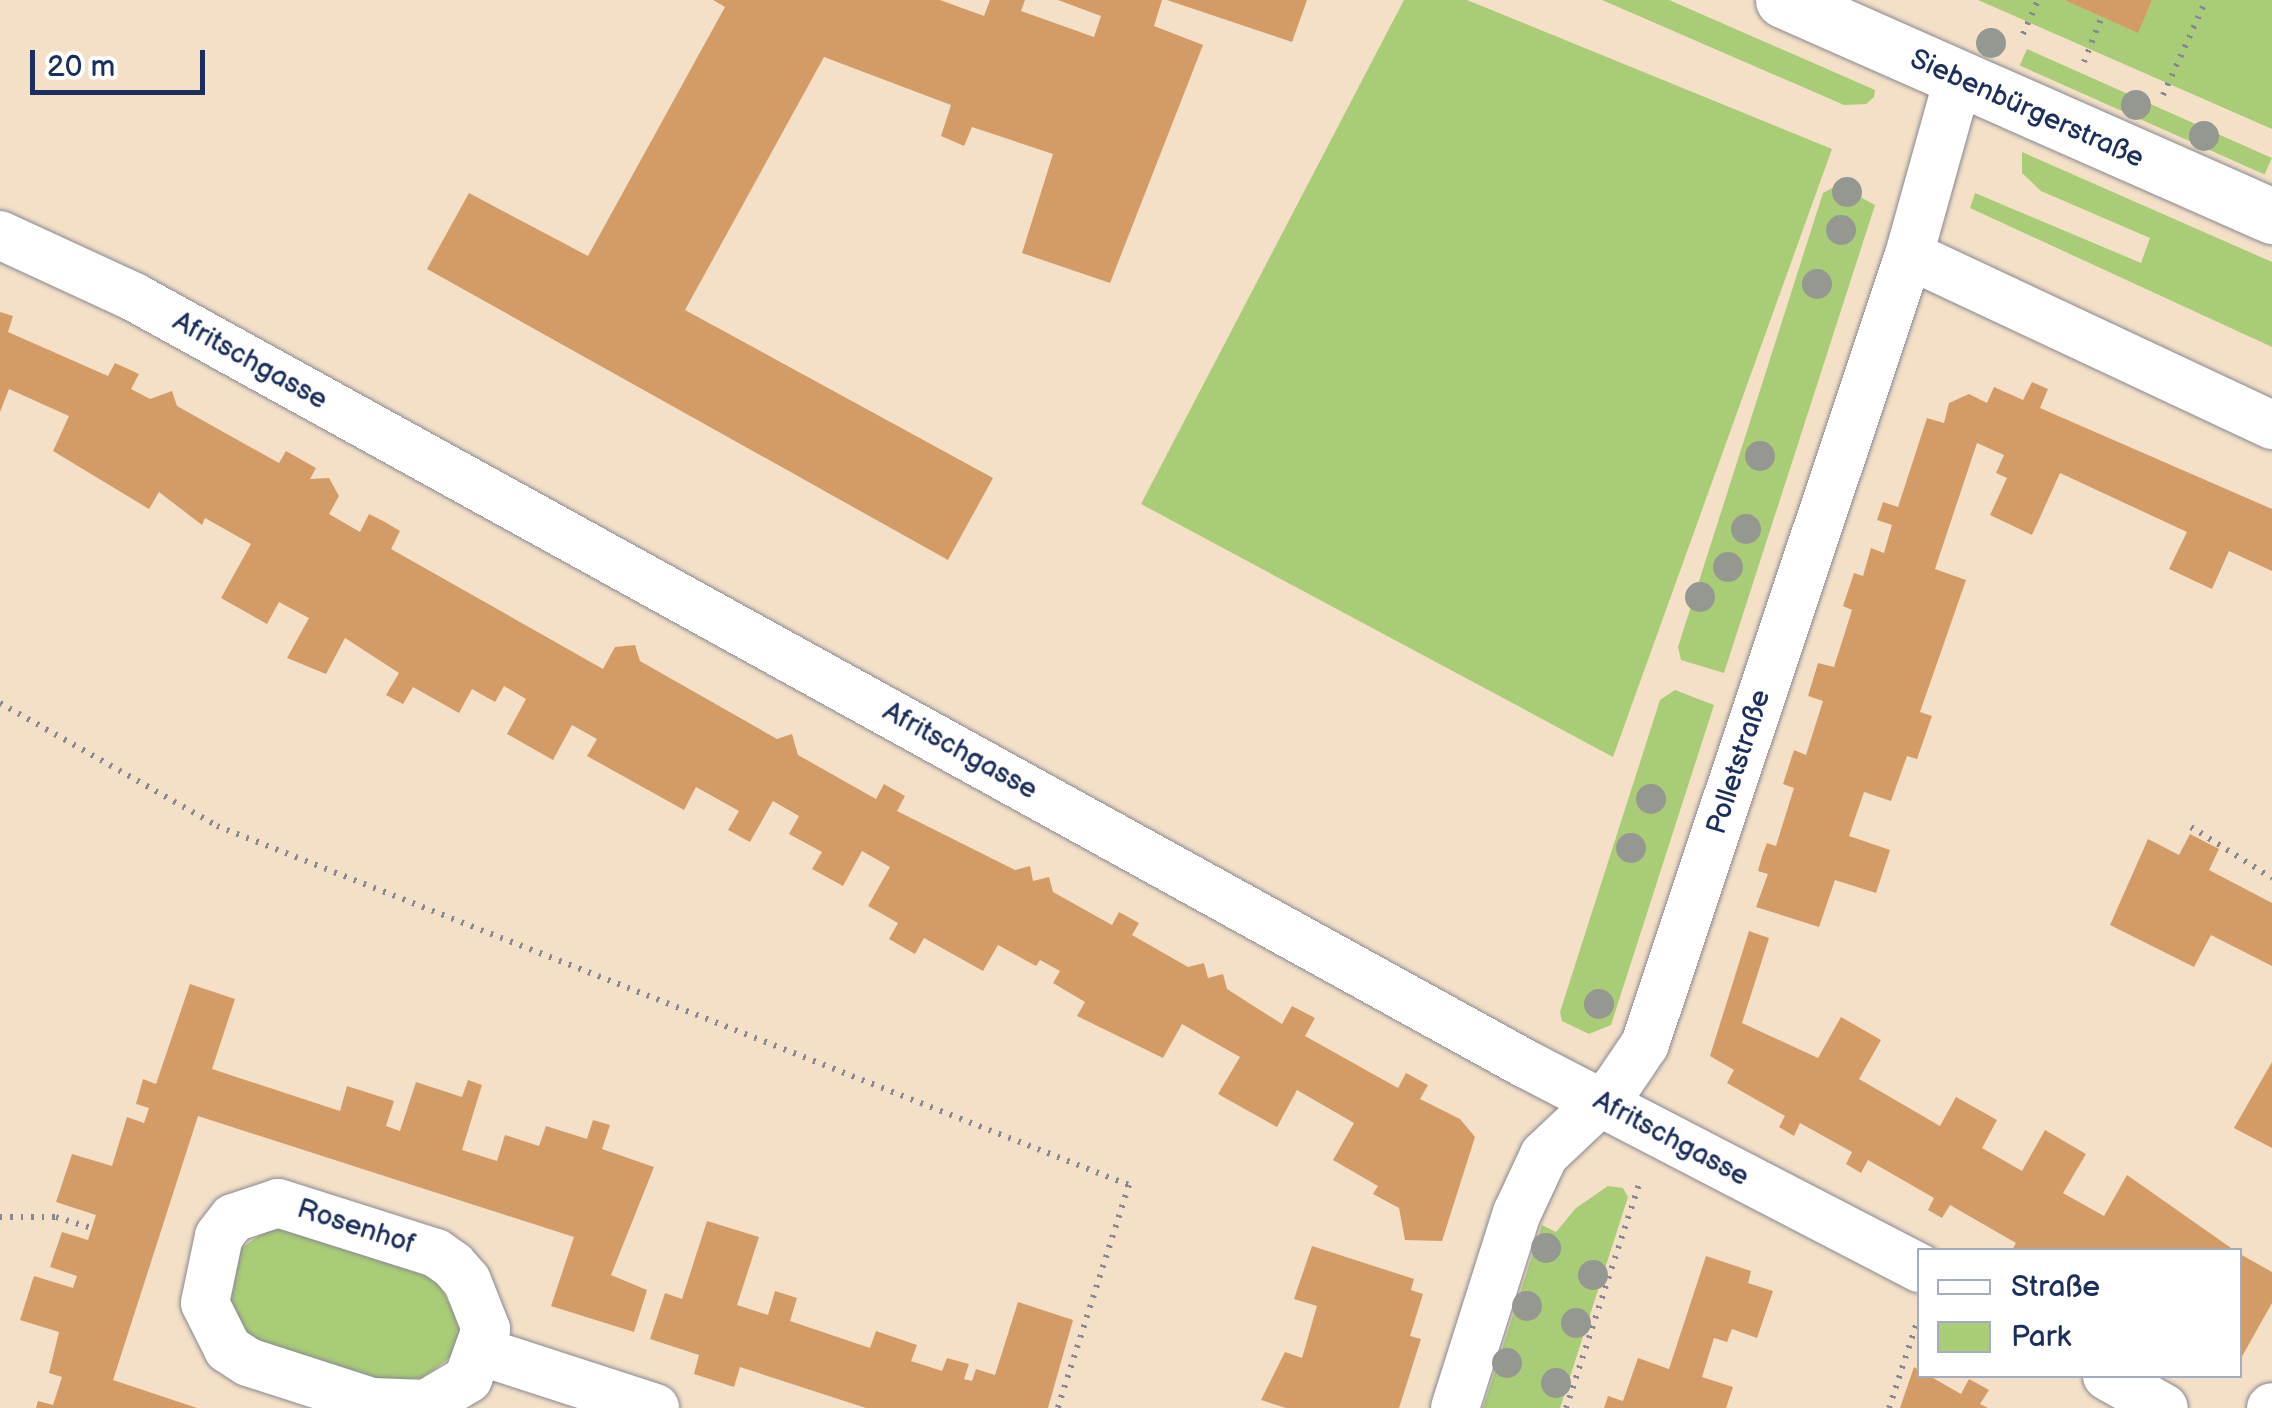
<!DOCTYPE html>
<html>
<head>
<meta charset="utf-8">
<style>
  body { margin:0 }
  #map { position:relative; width:2272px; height:1408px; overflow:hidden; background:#f4e0c6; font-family:"Balsamiq Sans",sans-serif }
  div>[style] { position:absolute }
  .green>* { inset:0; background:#a9cc76; transform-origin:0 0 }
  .building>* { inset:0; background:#d39c66 }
  .path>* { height:6px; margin-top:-3px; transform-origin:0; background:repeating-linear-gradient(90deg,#888892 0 2.5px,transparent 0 10.5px) }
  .roads { filter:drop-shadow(0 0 2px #888892) drop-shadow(0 0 2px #888892) }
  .minor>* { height:48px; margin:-24px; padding:0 24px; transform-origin:24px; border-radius:24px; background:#fff }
  .tertiary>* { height:55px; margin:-27.5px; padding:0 27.5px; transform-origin:27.5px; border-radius:27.5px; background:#fff }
  .trees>* { width:30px; height:30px; margin:-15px; border-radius:50%; background:#949891 }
  span { translate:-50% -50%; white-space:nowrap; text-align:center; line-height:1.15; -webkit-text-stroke:9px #fff; paint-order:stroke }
  .street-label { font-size:28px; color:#1b2f5e }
  .legend { position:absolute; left:1917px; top:1248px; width:325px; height:130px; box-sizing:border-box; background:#fff; border:2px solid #a4acbf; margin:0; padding:12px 18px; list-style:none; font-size:30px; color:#1b2f5e }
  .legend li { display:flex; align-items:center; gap:20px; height:50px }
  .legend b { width:50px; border:2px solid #a4acbf }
  .scale { position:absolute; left:30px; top:50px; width:175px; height:45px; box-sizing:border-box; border:5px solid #1b2f5e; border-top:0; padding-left:12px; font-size:30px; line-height:35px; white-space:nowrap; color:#1b2f5e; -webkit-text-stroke:8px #fff; paint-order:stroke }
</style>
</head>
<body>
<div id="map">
  <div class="green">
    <div style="clip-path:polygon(1404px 0,1467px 0,1832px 149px,1613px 757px,1141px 504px)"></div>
    <div style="clip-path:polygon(1602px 0,1669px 0,1875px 90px,1874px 97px,1866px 104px,1844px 105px)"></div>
    <div style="clip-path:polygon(1978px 0,2064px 0,2137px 32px,2152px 0,2272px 0,2272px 129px)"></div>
    <div style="left:2027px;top:49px;width:268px;height:18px;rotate:24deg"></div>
    <div style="clip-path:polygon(2022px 152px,2272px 262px,2272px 347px,1970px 208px,1975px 193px,2141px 263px,2150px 238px,2041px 191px,2022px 173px)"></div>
    <div style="clip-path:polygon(1838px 185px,1875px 205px,1724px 673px,1681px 660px,1678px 647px,1823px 193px)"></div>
    <div style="clip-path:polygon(1675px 690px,1714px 705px,1611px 1025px,1589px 1034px,1562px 1021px,1560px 1012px,1660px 700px)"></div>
    <div style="clip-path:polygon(1608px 1186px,1623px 1188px,1628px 1197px,1560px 1408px,1483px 1408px,1542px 1225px,1556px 1232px,1576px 1208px)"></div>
    <div style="clip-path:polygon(281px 1229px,435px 1277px,461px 1325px,455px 1354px,422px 1378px,379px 1382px,253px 1340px,230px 1308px,228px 1290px,239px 1250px,267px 1230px)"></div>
  </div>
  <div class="building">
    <div style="clip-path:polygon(713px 0,940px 0,984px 16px,990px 0,1025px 0,1021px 11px,1094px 37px,1101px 16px,1058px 0,1162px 0,1154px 26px,1203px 45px,1110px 283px,1022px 253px,1053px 154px,972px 127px,964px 146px,941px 136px,951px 105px,824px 57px,685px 310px,993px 478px,948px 560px,427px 269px,469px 193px,588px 256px,725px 7px)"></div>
    <div style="clip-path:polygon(1167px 0,1307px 0,1292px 42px)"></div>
    <div style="clip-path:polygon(2064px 0,2152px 0,2138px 33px)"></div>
    <div style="clip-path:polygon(0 312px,13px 316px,8px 332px,108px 376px,115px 363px,139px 374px,131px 389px,150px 399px,172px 391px,177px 406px,279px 463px,286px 451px,316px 468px,310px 479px,329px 478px,339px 496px,329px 514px,360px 532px,369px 514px,385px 522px,400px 531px,391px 549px,603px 669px,615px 647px,635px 645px,640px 661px,777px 739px,792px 734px,798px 755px,876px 799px,884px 784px,905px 796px,897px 811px,1015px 870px,1030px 866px,1033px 881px,1049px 877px,1053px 892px,1112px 925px,1119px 912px,1139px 923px,1132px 935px,1188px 967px,1204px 963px,1208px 978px,1223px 974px,1227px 989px,1282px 1024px,1292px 1006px,1315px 1018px,1305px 1036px,1398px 1088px,1406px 1073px,1428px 1085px,1420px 1099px,1460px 1119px,1475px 1137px,1442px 1241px,1405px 1240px,1399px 1208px,1373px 1194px,1378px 1186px,1333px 1160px,1354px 1123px,1297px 1090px,1277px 1127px,1218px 1094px,1240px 1057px,1182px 1024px,1163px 1058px,1077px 1016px,1085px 1002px,1053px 983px,1060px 971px,1040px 960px,1036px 966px,998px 945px,983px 971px,924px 938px,915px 954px,889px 939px,898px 923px,868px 906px,890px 867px,862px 851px,843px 886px,812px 869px,822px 852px,789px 834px,799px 816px,773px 801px,750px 842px,728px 830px,739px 811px,696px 787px,684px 810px,587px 756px,597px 739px,572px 725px,553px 760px,507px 734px,526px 699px,504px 686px,495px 702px,472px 689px,459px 713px,413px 687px,403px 704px,386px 695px,399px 673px,345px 638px,326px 674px,287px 658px,309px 618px,279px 602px,267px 624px,221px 598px,251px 544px,205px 518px,202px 525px,159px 492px,149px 509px,53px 451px,69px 416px,9px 389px,0 412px)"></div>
    <div style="clip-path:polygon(2032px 382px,2048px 389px,2040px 408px,2272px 509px,2272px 571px,2229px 551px,2212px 589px,2169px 569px,2187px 532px,2060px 473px,2032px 535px,1990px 515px,2007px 478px,1996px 473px,2004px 455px,1977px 443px,1935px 569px,1966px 580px,1920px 712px,1932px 716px,1917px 759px,1907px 756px,1891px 801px,1864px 792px,1849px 836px,1890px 850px,1876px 893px,1835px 880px,1819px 927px,1756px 907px,1768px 874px,1758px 871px,1762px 856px,1767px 843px,1776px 846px,1794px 788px,1783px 784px,1794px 750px,1806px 755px,1823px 701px,1808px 696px,1818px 663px,1834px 667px,1852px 610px,1843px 606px,1854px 573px,1863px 576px,1871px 548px,1884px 553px,1892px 525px,1877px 520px,1883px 502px,1898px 507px,1927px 418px,1944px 423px,1949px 403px,1969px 394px,1987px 403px,1994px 387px,2023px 400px)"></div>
    <div style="clip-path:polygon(2190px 834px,2219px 849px,2209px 870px,2272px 903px,2272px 966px,2211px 935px,2194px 967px,2110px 925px,2148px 839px,2179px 855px)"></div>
    <div style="clip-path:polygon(1749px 931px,1769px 938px,1742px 1023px,1818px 1058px,1841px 1017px,1881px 1040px,1859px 1079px,1940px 1126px,1956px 1097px,1997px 1120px,1982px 1148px,2022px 1171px,2045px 1130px,2086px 1154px,2063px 1193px,2104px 1216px,2127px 1175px,2234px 1250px,2012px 1250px,2016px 1243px,1950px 1205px,1942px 1218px,1928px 1210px,1934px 1198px,1868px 1160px,1861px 1173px,1846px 1164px,1852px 1152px,1800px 1123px,1794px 1136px,1779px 1127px,1785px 1116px,1727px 1083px,1734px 1070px,1710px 1056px)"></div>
    <div style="clip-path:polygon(190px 984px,235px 999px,212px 1069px,340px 1111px,347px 1086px,394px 1101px,386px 1126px,400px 1131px,416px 1082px,462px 1097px,468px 1080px,482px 1085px,462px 1150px,497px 1161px,505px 1135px,539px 1146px,546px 1126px,587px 1139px,593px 1120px,610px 1125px,602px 1149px,654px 1167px,611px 1275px,647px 1290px,634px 1332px,551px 1306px,574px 1237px,198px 1116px,113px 1380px,197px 1408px,36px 1408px,38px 1401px,53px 1405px,62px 1377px,49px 1373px,59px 1332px,20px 1320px,34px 1276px,73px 1288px,77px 1276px,50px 1267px,62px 1232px,88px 1240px,96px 1215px,56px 1202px,72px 1154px,112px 1166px,127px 1117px,144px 1123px,149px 1108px,136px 1104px,143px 1079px,156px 1084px)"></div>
    <div style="clip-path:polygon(2272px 1062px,2272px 1148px,2234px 1128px)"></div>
    <div style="clip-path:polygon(707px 1221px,759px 1237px,737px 1305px,768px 1315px,775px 1291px,797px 1298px,790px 1321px,870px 1348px,876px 1331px,917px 1345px,911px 1361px,942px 1371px,947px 1358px,969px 1364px,964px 1379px,972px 1381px,976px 1369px,995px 1375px,1018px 1302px,1073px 1320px,1048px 1408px,866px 1408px,740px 1367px,734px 1387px,694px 1374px,699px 1355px,650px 1339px,665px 1293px,682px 1299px)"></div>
    <div style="clip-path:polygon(1312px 1246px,1414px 1279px,1411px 1290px,1423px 1294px,1410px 1336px,1421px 1339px,1399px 1408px,1286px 1408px,1261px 1400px,1285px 1352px,1302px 1358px,1317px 1306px,1294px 1299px)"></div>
    <div style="clip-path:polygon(2240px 1254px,2272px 1272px,2272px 1303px,2240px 1360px)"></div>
    <div style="clip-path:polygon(1706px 1256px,1751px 1271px,1748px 1283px,1773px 1291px,1757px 1338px,1732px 1329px,1727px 1342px,1714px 1338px,1702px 1377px,1733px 1387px,1726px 1408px,1604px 1408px,1608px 1396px,1623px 1401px,1638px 1358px,1669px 1369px)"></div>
    <div style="clip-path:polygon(1914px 1367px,1961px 1394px,1969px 1379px,1989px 1390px,1980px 1404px,1988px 1408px,1900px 1408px)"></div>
  </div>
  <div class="path">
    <div style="left:2023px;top:34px;width:37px;rotate:-66deg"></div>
    <div style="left:2084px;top:62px;width:49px;rotate:-68.6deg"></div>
    <div style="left:2163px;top:95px;width:104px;rotate:-65.6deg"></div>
    <div style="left:0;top:703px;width:249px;rotate:29.5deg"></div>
    <div style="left:217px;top:826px;width:980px;rotate:21.49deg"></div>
    <div style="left:1129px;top:1185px;width:234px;rotate:107.7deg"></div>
    <div style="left:2191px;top:827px;width:96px;rotate:32.2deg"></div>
    <div style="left:0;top:1217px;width:56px"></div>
    <div style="left:56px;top:1217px;width:38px;rotate:17deg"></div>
    <div style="left:1566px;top:1408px;width:239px;rotate:-71.9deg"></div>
    <div style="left:1889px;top:1408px;width:90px;rotate:-72deg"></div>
  </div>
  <div class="roads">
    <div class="minor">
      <div style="left:0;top:235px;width:148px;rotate:24.8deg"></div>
      <div style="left:134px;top:297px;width:1589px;rotate:28.86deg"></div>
      <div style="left:1526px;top:1064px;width:444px;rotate:27.4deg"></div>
      <div style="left:1909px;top:255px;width:401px;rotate:25.1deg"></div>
      <div style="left:278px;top:1203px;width:166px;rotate:17.6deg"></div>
      <div style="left:436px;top:1253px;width:21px;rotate:35deg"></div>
      <div style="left:453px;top:1265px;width:21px;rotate:49deg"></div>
      <div style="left:467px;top:1281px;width:52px;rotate:68.4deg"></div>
      <div style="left:486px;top:1329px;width:53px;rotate:109.8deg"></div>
      <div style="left:468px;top:1379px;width:49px;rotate:149.2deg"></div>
      <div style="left:426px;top:1404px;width:54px;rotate:-177.9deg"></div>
      <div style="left:372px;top:1402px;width:130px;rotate:-162.1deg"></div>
      <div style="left:248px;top:1362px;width:24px;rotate:-147deg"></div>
      <div style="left:228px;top:1349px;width:51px;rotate:-116.6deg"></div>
      <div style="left:205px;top:1303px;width:68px;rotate:-78.2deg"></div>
      <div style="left:219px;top:1236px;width:23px;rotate:-52deg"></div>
      <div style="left:233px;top:1218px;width:47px;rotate:-18.4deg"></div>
      <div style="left:483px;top:1352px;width:181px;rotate:18deg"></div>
      <div style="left:2107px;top:1376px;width:65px;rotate:29.3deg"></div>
      <div style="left:1455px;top:1408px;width:205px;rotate:-72.4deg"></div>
      <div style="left:1517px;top:1213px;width:64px;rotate:-65deg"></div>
      <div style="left:1544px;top:1155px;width:99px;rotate:-43.4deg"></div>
      <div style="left:1616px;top:1087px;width:52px;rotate:-56deg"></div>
      <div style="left:1645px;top:1044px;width:832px;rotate:-71.5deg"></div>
      <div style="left:1909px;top:255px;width:183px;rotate:-74.4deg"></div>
      <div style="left:2271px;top:1408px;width:1px;rotate:-45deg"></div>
    </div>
    <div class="tertiary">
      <div style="left:1783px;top:0;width:535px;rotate:23.83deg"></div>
    </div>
  </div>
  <div class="trees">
    <div style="left:1991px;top:43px"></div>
    <div style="left:2136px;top:105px"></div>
    <div style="left:2204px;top:136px"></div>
    <div style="left:1847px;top:192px"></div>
    <div style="left:1841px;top:230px"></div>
    <div style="left:1817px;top:284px"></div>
    <div style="left:1760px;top:456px"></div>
    <div style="left:1746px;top:529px"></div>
    <div style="left:1728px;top:567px"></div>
    <div style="left:1700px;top:597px"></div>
    <div style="left:1651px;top:799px"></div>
    <div style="left:1631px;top:848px"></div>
    <div style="left:1599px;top:1004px"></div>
    <div style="left:1546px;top:1248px"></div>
    <div style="left:1593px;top:1275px"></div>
    <div style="left:1527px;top:1306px"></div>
    <div style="left:1576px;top:1323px"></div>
    <div style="left:1507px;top:1363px"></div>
    <div style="left:1556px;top:1383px"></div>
  </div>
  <div class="street-label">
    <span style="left:2027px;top:109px;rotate:24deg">Siebenbürgerstraße</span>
    <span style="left:250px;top:361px;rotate:29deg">Afritschgasse</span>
    <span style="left:960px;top:751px;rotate:29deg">Afritschgasse</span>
    <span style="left:1739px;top:762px;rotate:-72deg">Polletstraße</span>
    <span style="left:1671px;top:1139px;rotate:28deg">Afritschgasse</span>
    <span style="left:356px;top:1227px;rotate:18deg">Rosenhof</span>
  </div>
  <ul class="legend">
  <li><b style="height:12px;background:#fff"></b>Straße</li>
  <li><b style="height:28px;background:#a9cc76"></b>Park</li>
  </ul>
  <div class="scale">20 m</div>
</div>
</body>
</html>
